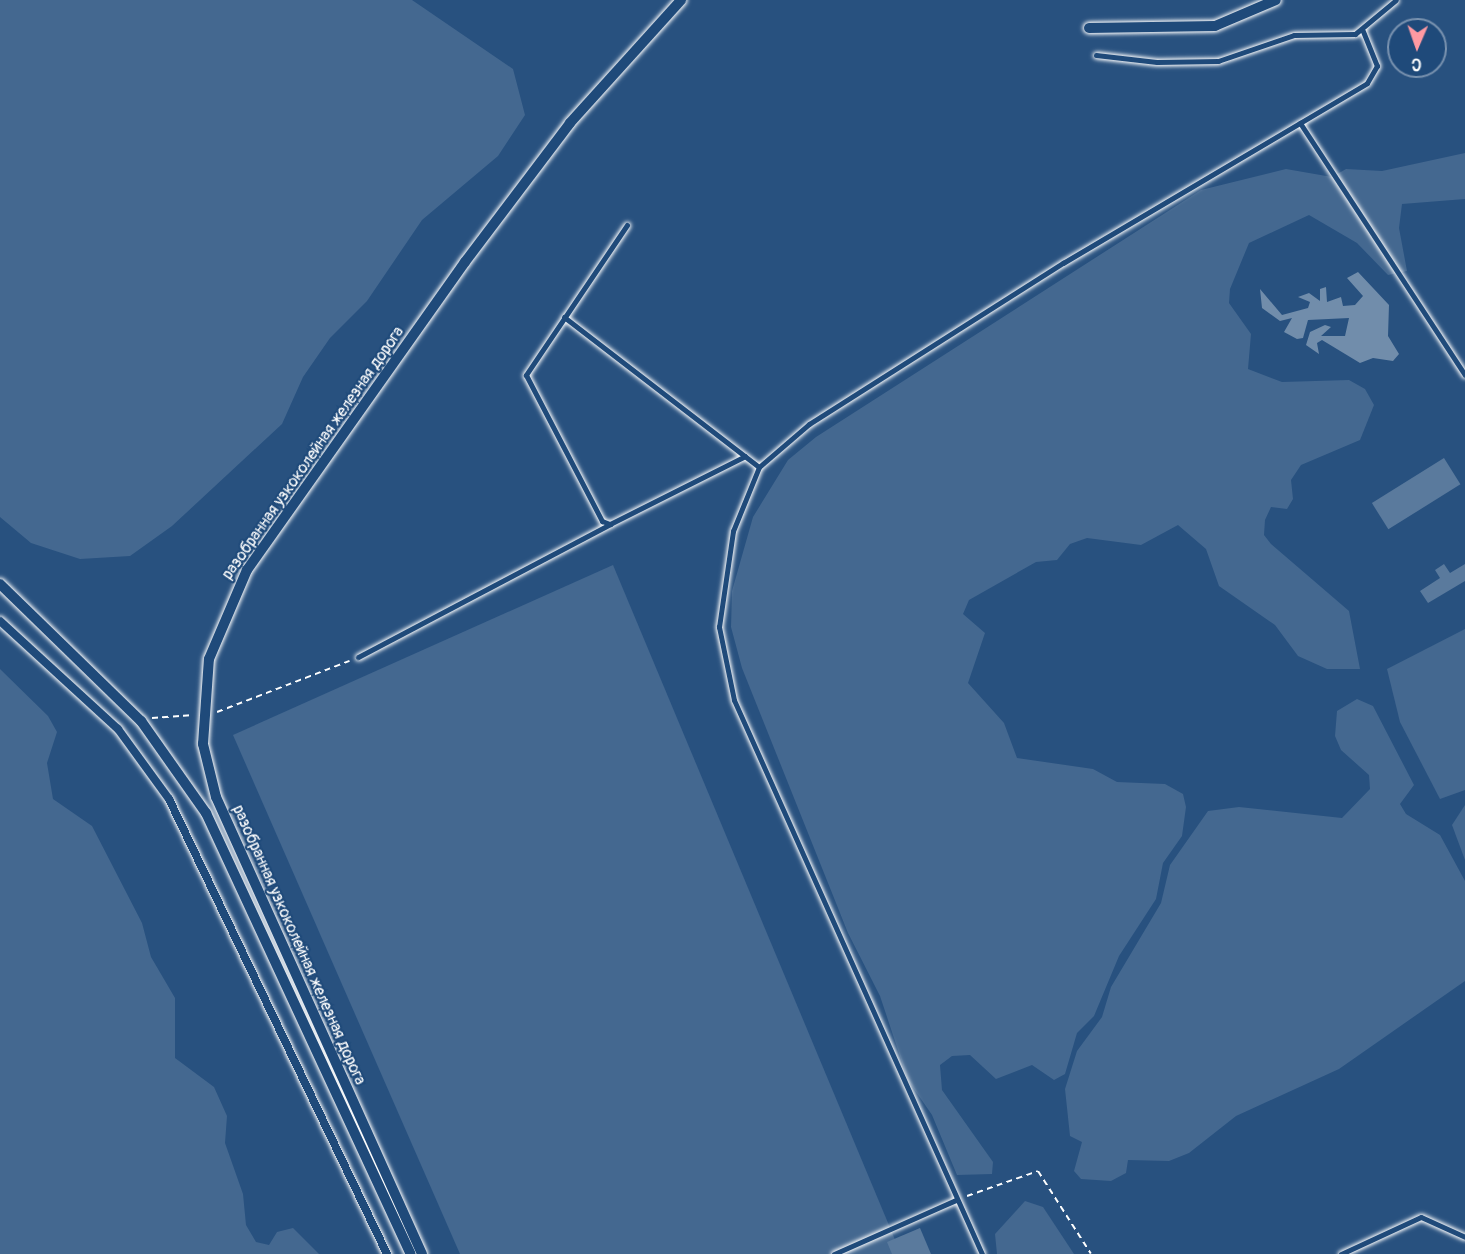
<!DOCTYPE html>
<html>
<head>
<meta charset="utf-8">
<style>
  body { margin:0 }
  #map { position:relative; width:1465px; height:1254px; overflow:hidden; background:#28517f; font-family:Pangolin,sans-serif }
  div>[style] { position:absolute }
  .green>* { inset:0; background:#446890 }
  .water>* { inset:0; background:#718dab }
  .building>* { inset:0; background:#5a7a9d; transform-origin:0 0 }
  .path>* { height:2px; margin-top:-1px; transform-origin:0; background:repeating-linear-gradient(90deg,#fff 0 6px,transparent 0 10.5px) }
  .roads { filter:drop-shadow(0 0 2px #fff) drop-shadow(0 0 2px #fff) }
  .service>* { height:5px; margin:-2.5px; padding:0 2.5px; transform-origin:2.5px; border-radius:2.5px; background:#1f4a7a }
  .pedestrian>* { height:8px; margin:-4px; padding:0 4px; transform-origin:4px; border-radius:4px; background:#1f4a7a }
  .minor>* { height:10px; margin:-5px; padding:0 5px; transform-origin:5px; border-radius:5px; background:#1f4a7a }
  span { translate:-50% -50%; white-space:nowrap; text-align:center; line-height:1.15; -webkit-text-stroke:4.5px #1f4a7a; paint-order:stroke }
  .street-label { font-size:16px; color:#fff }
  .north { position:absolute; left:1387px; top:18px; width:60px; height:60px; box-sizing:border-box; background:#1f4a7a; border:2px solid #7992af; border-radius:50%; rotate:182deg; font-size:16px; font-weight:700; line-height:24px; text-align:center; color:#fff }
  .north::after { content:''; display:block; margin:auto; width:21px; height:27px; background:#ff9aa2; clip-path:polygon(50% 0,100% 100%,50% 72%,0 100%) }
</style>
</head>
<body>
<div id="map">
  <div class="green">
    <div style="clip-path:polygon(0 0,412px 0,513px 69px,525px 115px,498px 156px,422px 220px,367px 301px,330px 338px,303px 377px,282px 424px,172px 526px,130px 556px,80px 559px,31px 543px,0 517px)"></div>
    <div style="clip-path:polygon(1465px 153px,1465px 199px,1402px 204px,1399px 228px,1407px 271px,1388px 275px,1357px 243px,1309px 215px,1249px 243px,1230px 289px,1229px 303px,1251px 334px,1248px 369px,1282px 382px,1349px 380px,1365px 389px,1374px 405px,1360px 440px,1301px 465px,1291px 480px,1293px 499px,1287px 509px,1271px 507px,1265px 520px,1264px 535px,1271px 544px,1349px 611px,1360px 669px,1327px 669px,1298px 656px,1275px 625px,1219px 586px,1206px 549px,1178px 525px,1141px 545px,1087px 538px,1070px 544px,1057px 560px,1036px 562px,969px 600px,963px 614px,985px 633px,968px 683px,1004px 723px,1017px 758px,1093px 769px,1117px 782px,1165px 784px,1183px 794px,1186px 807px,1182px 836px,1163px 863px,1156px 899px,1119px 956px,1094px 1016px,1077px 1033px,1065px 1074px,1054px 1080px,1032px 1065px,996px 1079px,970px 1055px,952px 1056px,940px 1065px,942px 1090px,993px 1162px,992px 1174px,957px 1175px,932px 1115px,908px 1080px,880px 996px,848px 933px,742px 668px,731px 627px,732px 591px,753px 517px,788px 460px,816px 437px,1201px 190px,1286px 169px,1332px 177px,1346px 169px,1382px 171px)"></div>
    <div style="clip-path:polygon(613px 565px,901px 1254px,460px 1254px,233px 735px)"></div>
    <div style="clip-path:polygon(1465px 629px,1465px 790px,1440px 799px,1400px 722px,1387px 669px)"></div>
    <div style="clip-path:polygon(0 669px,48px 716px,57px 732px,47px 763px,53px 799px,92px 826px,142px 923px,151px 957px,175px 998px,175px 1058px,214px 1087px,227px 1116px,225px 1143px,243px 1194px,246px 1225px,256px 1242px,269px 1245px,277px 1232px,293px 1228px,319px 1254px,0 1254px)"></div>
    <div style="clip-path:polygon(1357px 699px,1373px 706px,1414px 785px,1400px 804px,1406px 814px,1440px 835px,1465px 881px,1465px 981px,1339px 1069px,1236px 1116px,1189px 1153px,1169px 1161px,1128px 1160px,1126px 1173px,1111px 1181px,1081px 1179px,1074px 1171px,1082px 1142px,1070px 1136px,1065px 1089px,1077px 1051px,1102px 1017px,1111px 987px,1161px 903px,1170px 865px,1208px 811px,1239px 807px,1342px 818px,1370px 789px,1369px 775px,1341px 750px,1335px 736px,1337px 711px)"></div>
    <div style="clip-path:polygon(1465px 805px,1465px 860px,1452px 825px)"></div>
    <div style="clip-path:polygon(1025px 1201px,1043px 1207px,1074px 1254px,997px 1254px,995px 1234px)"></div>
  </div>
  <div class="water">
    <div style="clip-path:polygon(1358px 272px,1389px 305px,1388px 336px,1399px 354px,1393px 361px,1373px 358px,1360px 363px,1322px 340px,1317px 343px,1319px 354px,1306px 345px,1310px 332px,1325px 325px,1331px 327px,1321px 336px,1345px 336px,1349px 318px,1308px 320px,1303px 338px,1297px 339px,1284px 332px,1292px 318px,1280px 321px,1262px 308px,1260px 289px,1282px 315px,1308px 308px,1310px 302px,1298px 297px,1309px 293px,1320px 301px,1320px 289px,1326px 287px,1327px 302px,1341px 297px,1343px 306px,1355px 305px,1363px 296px,1347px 278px)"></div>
  </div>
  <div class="building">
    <div style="left:1444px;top:458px;width:31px;height:85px;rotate:58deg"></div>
    <div style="clip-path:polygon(1444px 564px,1450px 573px,1465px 564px,1465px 581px,1428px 603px,1420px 591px,1440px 578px,1435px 570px)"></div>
    <div style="clip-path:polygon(920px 1228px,931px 1254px,892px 1254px,887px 1242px)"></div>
  </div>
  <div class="path">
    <div style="left:217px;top:712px;width:142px;rotate:-21.1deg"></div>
    <div style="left:152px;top:718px;width:42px;rotate:-4.1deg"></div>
    <div style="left:967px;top:1196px;width:75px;rotate:-19.4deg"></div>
    <div style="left:1038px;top:1171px;width:98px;rotate:57.4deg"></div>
  </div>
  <div class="roads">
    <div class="service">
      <div style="left:1096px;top:55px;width:61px;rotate:6.5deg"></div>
      <div style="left:1157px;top:62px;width:61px;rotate:-0.9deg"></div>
      <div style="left:1218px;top:61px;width:80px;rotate:-18.9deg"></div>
      <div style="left:1294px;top:35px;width:61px;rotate:-0.9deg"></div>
      <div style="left:1355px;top:34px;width:53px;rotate:-39.7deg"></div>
      <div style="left:1300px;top:123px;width:301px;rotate:56.8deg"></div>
      <div style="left:627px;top:225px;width:181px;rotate:124deg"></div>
      <div style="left:526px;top:375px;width:165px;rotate:62.5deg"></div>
      <div style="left:602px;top:521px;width:9px;rotate:21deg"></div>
      <div style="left:610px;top:524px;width:151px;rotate:-26.7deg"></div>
      <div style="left:564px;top:317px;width:246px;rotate:37.6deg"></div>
      <div style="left:358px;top:657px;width:285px;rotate:-27.8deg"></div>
      <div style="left:834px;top:1254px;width:133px;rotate:-23.9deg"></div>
      <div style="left:982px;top:1254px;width:607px;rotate:-114.12deg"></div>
      <div style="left:734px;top:700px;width:75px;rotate:-101.6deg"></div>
      <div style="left:719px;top:627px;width:97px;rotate:-81.7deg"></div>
      <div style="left:733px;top:531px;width:69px;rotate:-67.9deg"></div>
      <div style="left:759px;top:467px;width:66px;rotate:-40.7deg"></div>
      <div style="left:809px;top:424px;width:301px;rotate:-32.4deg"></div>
      <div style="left:1063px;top:263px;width:353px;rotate:-30.6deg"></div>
      <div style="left:1367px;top:83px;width:20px;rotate:-60deg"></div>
      <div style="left:1377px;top:66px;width:38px;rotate:-112deg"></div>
      <div style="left:1341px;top:1254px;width:88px;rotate:-24.8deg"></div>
      <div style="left:1421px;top:1217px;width:48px;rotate:24.4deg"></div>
    </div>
    <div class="pedestrian">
      <div style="left:0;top:621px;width:160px;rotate:42.5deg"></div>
      <div style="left:118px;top:729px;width:87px;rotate:53.9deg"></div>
      <div style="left:169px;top:799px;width:505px;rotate:64.4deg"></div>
    </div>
    <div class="minor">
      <div style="left:1089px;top:28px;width:126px;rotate:-0.9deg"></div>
      <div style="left:1215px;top:26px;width:66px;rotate:-23.1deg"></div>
      <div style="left:0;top:584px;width:197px;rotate:44.2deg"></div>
      <div style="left:141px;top:721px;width:113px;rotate:54.8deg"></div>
      <div style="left:206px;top:813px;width:486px;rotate:65.1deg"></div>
      <div style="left:422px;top:1254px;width:501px;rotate:-114.26deg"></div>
      <div style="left:216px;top:797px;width:55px;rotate:-103.8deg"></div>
      <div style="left:203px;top:744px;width:85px;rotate:-86deg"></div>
      <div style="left:209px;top:659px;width:97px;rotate:-66.9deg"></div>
      <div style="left:247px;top:570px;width:377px;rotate:-54.7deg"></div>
      <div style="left:465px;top:262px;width:174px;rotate:-52.9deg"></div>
      <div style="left:570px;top:123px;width:166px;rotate:-47.9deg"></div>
    </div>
  </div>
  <div class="street-label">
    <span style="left:313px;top:453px;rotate:-55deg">разобранная узкоколейная железная дорога</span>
    <span style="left:299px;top:945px;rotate:66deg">разобранная узкоколейная железная дорога</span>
  </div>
  <div class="north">С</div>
</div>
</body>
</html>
